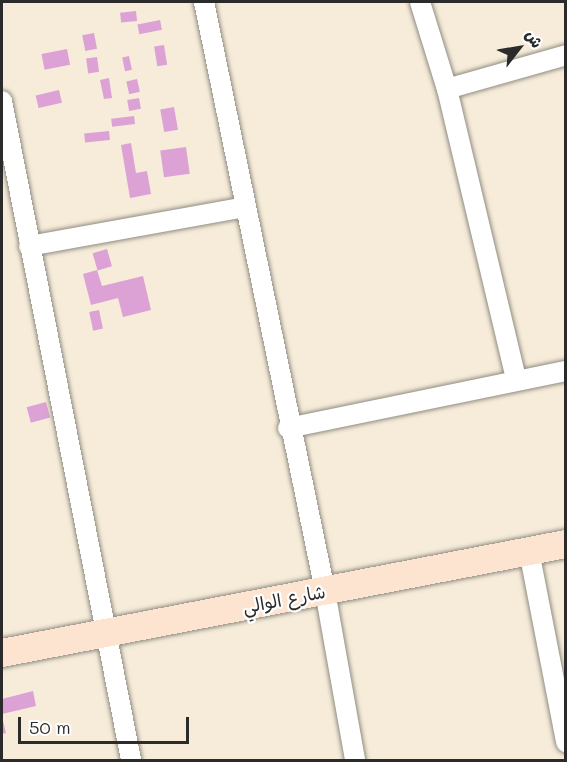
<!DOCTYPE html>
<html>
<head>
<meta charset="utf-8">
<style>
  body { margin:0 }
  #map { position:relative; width:567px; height:762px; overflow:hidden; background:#f6ecd9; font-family:Mali,"Playpen Sans Arabic",sans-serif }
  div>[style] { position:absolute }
  .building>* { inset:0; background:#dca2d5; transform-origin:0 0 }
  .roads { filter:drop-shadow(0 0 2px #908c82) drop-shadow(0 0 2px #908c82) }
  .minor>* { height:20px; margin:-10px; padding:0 10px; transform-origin:10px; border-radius:10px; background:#fff }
  .secondary>* { height:28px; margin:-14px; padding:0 14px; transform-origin:14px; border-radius:14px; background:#fde4d0 }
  span { translate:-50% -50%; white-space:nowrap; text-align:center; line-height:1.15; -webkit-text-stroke:4.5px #fff; paint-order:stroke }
  .street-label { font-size:18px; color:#2b2b2b }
  .frame { position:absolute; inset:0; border:3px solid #2b2b2b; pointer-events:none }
  .north { position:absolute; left:489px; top:18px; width:60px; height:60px; -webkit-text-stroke:4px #fff; paint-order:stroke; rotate:59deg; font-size:16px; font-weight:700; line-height:24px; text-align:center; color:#2b2b2b }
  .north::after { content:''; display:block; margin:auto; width:21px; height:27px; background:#2b2b2b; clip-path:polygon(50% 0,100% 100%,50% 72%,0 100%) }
  .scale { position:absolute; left:18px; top:717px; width:171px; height:27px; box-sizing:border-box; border:3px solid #2b2b2b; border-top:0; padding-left:8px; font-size:18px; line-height:21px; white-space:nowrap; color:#2b2b2b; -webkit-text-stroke:4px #fff; paint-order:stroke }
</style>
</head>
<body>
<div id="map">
  <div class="building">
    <div style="left:136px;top:11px;width:10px;height:16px;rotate:84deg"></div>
    <div style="left:160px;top:20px;width:10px;height:23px;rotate:79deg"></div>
    <div style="left:94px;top:33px;width:16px;height:12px;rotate:79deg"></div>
    <div style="left:164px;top:45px;width:20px;height:10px;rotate:81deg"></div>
    <div style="left:67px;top:49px;width:16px;height:26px;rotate:79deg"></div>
    <div style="left:129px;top:56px;width:14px;height:7px;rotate:78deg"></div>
    <div style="left:97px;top:57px;width:15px;height:11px;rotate:82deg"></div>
    <div style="clip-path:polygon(109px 78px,112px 98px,104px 99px,100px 80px)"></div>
    <div style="left:137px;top:79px;width:13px;height:11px;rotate:77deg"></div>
    <div style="left:59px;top:90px;width:13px;height:24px;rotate:77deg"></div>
    <div style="left:139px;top:98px;width:11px;height:12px;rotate:80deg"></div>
    <div style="left:174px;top:107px;width:23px;height:14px;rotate:80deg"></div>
    <div style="left:134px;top:116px;width:8px;height:23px;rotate:83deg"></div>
    <div style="left:109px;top:131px;width:9px;height:25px;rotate:84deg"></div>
    <div style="clip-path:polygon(131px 143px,136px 173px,147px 171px,151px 194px,130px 198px,121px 145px)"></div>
    <div style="left:186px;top:147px;width:27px;height:26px;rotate:82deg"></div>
    <div style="left:107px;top:249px;width:18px;height:15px;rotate:74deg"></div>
    <div style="clip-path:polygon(97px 270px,102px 286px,143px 276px,151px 310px,123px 317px,118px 298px,91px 305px,83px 274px)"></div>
    <div style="left:99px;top:310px;width:19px;height:10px;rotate:78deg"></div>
    <div style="left:46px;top:402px;width:16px;height:20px;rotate:75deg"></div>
    <div style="clip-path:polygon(33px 691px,36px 706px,2px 714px,2px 699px)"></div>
    <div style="clip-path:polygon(2px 717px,6px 733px,2px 734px)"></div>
  </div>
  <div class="roads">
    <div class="minor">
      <div style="left:204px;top:2px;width:601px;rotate:78.39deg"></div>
      <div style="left:325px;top:591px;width:172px;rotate:79.9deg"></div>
      <div style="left:420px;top:2px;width:91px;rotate:72.8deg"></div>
      <div style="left:447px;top:89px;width:297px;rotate:76.6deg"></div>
      <div style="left:447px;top:89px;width:124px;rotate:-15.9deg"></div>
      <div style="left:2px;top:101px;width:672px;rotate:78.92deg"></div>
      <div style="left:29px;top:246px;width:220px;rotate:-10.2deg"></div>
      <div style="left:288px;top:428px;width:284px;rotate:-11.6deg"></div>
      <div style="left:529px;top:551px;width:195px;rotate:79deg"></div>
    </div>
    <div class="secondary">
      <div style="left:2px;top:653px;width:574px;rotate:-10.94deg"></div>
    </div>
  </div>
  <div class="street-label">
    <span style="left:284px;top:599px;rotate:-11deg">شارع الوالي</span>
  </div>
  <div class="frame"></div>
  <div class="north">ش</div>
  <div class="scale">50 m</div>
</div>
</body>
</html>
